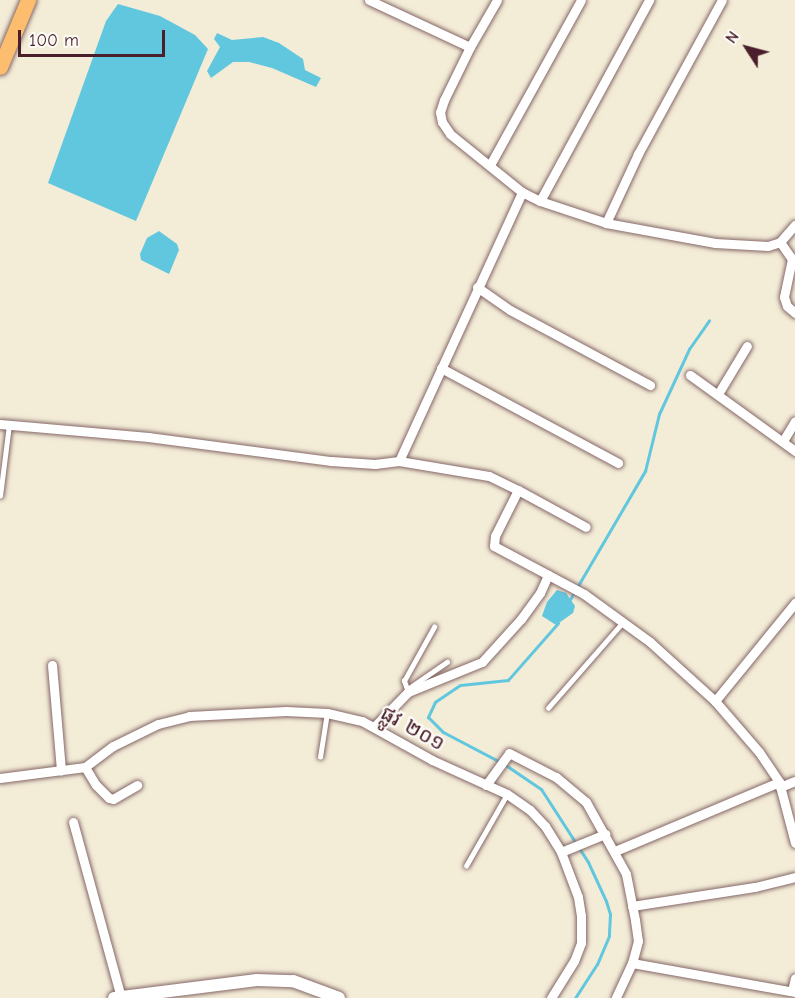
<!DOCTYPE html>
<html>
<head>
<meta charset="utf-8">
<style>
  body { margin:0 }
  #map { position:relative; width:795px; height:998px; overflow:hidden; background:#f3ecd7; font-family:"Comic Neue","Noto Sans Khmer",sans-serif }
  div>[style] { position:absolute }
  .water>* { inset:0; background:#61c7de }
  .stream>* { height:3px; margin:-1.5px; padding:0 1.5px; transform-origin:1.5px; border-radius:1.5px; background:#61c7de }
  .roads { filter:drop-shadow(0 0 2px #856767) drop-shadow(0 0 2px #856767) }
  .service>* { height:4.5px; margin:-2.25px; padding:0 2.25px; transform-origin:2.25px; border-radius:2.25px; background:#fff }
  .minor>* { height:9px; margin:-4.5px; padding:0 4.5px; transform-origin:4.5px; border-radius:4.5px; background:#fff }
  .tertiary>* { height:12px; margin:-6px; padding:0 6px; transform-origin:6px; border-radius:6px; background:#fff }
  .primary>* { height:15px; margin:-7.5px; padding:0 7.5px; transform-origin:7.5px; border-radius:7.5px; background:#fcbd6f }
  span { translate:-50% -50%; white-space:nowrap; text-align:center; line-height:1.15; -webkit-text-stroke:4.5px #fdfcf7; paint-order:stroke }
  .street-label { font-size:21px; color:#4a1f2b }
  .north { position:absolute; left:717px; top:18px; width:60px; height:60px; -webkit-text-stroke:4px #fdfcf7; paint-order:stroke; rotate:306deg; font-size:16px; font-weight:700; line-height:24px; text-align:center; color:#4a1f2b }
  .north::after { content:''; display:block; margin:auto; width:21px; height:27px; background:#4a1f2b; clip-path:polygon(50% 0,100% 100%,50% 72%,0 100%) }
  .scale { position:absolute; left:18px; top:30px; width:147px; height:27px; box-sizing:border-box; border:3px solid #4a1f2b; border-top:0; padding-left:8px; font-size:18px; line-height:21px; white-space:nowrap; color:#4a1f2b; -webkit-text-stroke:4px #fdfcf7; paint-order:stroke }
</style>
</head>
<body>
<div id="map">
  <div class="water">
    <div style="clip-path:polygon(118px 4px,160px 16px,195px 35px,208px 49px,136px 221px,48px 183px,106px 21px)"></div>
    <div style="clip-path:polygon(217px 33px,232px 40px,263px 37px,279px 43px,303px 59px,305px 70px,321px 78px,316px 87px,272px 68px,249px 62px,233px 62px,211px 78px,207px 71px,220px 47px,214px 39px)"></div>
    <div style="clip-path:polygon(159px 231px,177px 244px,179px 250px,169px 274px,141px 260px,140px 254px,147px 238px)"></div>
    <div style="clip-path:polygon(557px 590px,566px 593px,575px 606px,573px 613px,556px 625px,542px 616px,547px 602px)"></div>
  </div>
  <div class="stream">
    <div style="left:569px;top:601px;width:151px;rotate:-59.7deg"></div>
    <div style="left:645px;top:471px;width:59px;rotate:-76.2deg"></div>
    <div style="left:659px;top:414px;width:72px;rotate:-65.2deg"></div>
    <div style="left:689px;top:349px;width:35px;rotate:-55deg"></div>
    <div style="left:558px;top:623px;width:76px;rotate:131.3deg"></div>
    <div style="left:508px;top:680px;width:48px;rotate:174.1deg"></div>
    <div style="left:460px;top:685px;width:30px;rotate:146deg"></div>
    <div style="left:435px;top:702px;width:17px;rotate:115deg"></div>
    <div style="left:428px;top:717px;width:21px;rotate:45deg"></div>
    <div style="left:443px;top:732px;width:69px;rotate:27.7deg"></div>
    <div style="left:504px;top:764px;width:45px;rotate:34deg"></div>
    <div style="left:541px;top:789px;width:87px;rotate:57.2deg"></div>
    <div style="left:588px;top:862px;width:43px;rotate:65.2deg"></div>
    <div style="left:606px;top:901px;width:14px;rotate:73deg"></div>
    <div style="left:610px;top:914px;width:22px;rotate:93deg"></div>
    <div style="left:609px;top:936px;width:30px;rotate:113deg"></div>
    <div style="left:597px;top:964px;width:40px;rotate:122.9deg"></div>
  </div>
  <div class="roads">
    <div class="service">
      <div style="left:0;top:496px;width:72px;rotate:-82.8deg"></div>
      <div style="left:409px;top:688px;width:46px;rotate:-34.4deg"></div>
      <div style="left:408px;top:692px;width:12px;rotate:-110deg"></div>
      <div style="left:404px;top:681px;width:62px;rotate:-60.9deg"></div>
      <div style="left:548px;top:708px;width:114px;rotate:-48.9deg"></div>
      <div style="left:320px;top:757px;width:45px;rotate:-81deg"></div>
      <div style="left:466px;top:866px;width:83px;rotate:-60.3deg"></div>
    </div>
    <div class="minor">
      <div style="left:369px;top:0;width:111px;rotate:25deg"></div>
      <div style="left:470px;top:47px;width:59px;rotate:116.1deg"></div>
      <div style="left:444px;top:100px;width:13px;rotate:108deg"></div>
      <div style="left:440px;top:112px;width:10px;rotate:79deg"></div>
      <div style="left:442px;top:122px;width:14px;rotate:56deg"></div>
      <div style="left:450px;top:134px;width:92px;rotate:38.9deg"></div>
      <div style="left:522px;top:192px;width:20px;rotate:27deg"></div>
      <div style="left:540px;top:201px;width:70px;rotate:18.4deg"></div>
      <div style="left:606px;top:223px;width:111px;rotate:10.4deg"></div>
      <div style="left:715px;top:243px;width:53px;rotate:3.2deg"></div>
      <div style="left:768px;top:246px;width:13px;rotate:-18deg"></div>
      <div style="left:780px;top:242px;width:23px;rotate:-49deg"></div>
      <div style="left:470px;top:47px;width:54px;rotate:-60.1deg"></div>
      <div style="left:490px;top:165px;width:188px;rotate:-61.1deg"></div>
      <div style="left:540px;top:201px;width:229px;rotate:-61.5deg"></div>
      <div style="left:606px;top:223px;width:76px;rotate:-65.1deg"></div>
      <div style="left:638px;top:154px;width:175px;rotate:-61.4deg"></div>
      <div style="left:780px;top:242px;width:21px;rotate:55deg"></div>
      <div style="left:792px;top:259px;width:39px;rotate:102deg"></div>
      <div style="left:784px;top:297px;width:9px;rotate:72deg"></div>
      <div style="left:787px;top:306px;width:11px;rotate:41deg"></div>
      <div style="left:477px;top:287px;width:40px;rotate:34.9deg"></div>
      <div style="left:510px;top:310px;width:159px;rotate:28.2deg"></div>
      <div style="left:441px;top:368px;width:201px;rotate:28.2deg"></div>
      <div style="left:690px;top:375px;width:130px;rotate:35.9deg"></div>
      <div style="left:718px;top:394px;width:56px;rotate:-58.9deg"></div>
      <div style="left:0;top:424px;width:149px;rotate:5deg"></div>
      <div style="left:148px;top:437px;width:185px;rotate:7.5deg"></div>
      <div style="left:331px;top:461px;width:44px;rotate:3.9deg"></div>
      <div style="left:375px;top:464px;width:24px;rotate:-7deg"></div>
      <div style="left:399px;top:461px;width:296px;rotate:-65.4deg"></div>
      <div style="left:783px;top:441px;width:23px;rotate:-59deg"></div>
      <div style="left:399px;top:461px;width:91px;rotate:9.5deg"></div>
      <div style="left:489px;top:476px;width:32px;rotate:26deg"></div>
      <div style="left:518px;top:490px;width:51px;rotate:116.6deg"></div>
      <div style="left:495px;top:536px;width:10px;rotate:96deg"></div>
      <div style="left:494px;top:546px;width:102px;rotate:28.1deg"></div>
      <div style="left:584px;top:594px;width:82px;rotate:36deg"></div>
      <div style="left:650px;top:642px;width:88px;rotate:42.2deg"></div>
      <div style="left:715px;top:701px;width:67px;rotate:49.2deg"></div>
      <div style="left:759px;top:752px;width:36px;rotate:56deg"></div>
      <div style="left:779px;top:782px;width:63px;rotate:75.3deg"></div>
      <div style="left:518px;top:490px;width:77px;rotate:28.6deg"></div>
      <div style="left:52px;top:665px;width:106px;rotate:85.1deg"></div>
      <div style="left:715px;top:701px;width:127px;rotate:-50.8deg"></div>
      <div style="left:375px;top:726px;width:47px;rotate:-45.9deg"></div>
      <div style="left:408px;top:692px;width:80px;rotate:-22.1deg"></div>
      <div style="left:482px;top:662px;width:58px;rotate:-47.8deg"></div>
      <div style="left:521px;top:619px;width:32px;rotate:-54deg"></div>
      <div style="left:540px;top:593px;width:20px;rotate:-66deg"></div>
      <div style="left:85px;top:767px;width:21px;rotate:59deg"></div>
      <div style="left:96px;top:785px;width:18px;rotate:45deg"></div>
      <div style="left:109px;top:798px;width:4px;rotate:14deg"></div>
      <div style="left:113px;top:799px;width:28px;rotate:-30deg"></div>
      <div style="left:0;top:778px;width:86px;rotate:-7.4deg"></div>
      <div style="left:85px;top:767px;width:35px;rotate:-37deg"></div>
      <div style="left:113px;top:746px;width:50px;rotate:-26.1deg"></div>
      <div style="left:158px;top:724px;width:32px;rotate:-14deg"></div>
      <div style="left:189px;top:716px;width:97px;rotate:-3deg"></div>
      <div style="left:286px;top:711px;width:41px;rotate:2.8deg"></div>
      <div style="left:327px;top:713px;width:36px;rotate:13deg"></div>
      <div style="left:362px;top:721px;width:80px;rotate:29.1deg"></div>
      <div style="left:432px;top:760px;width:82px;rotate:24.4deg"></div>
      <div style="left:507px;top:794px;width:28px;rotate:35deg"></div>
      <div style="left:530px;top:810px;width:22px;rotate:47deg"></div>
      <div style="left:545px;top:826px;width:31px;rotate:58deg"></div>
      <div style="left:561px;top:852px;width:48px;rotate:69.3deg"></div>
      <div style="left:578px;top:897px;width:19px;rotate:81deg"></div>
      <div style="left:581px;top:916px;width:27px;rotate:90deg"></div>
      <div style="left:581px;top:943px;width:19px;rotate:111deg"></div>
      <div style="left:574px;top:961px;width:44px;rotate:121.9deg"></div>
      <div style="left:486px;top:785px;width:39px;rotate:-54deg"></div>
      <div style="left:509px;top:753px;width:53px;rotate:27.1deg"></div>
      <div style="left:556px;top:777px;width:39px;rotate:40deg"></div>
      <div style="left:586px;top:802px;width:82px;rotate:60.9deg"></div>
      <div style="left:626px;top:874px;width:47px;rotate:78.9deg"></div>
      <div style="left:635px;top:920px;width:21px;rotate:82deg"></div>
      <div style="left:638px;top:941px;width:23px;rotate:105deg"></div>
      <div style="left:632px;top:963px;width:38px;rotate:115deg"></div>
      <div style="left:780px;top:787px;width:16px;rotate:-22deg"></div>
      <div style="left:73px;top:822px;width:181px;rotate:74.7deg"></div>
      <div style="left:615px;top:851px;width:178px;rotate:-22.8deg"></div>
      <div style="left:561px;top:852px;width:48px;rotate:-22.2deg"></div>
      <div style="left:632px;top:906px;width:124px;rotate:-8.8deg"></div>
      <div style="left:755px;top:887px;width:41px;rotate:-14deg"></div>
      <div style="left:632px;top:963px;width:166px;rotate:10.1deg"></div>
      <div style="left:792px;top:991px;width:13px;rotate:-77deg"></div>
    </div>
    <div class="tertiary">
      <div style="left:114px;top:998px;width:144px;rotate:-7.2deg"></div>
      <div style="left:257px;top:980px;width:36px;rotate:2deg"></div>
      <div style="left:293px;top:981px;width:49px;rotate:20.3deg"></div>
    </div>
    <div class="primary">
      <div style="left:0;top:67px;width:73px;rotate:-67.3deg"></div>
    </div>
  </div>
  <div class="street-label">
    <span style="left:413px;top:728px;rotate:29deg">ផ្លូវ ២០១</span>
  </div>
  <div class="north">N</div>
  <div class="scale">100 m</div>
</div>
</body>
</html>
